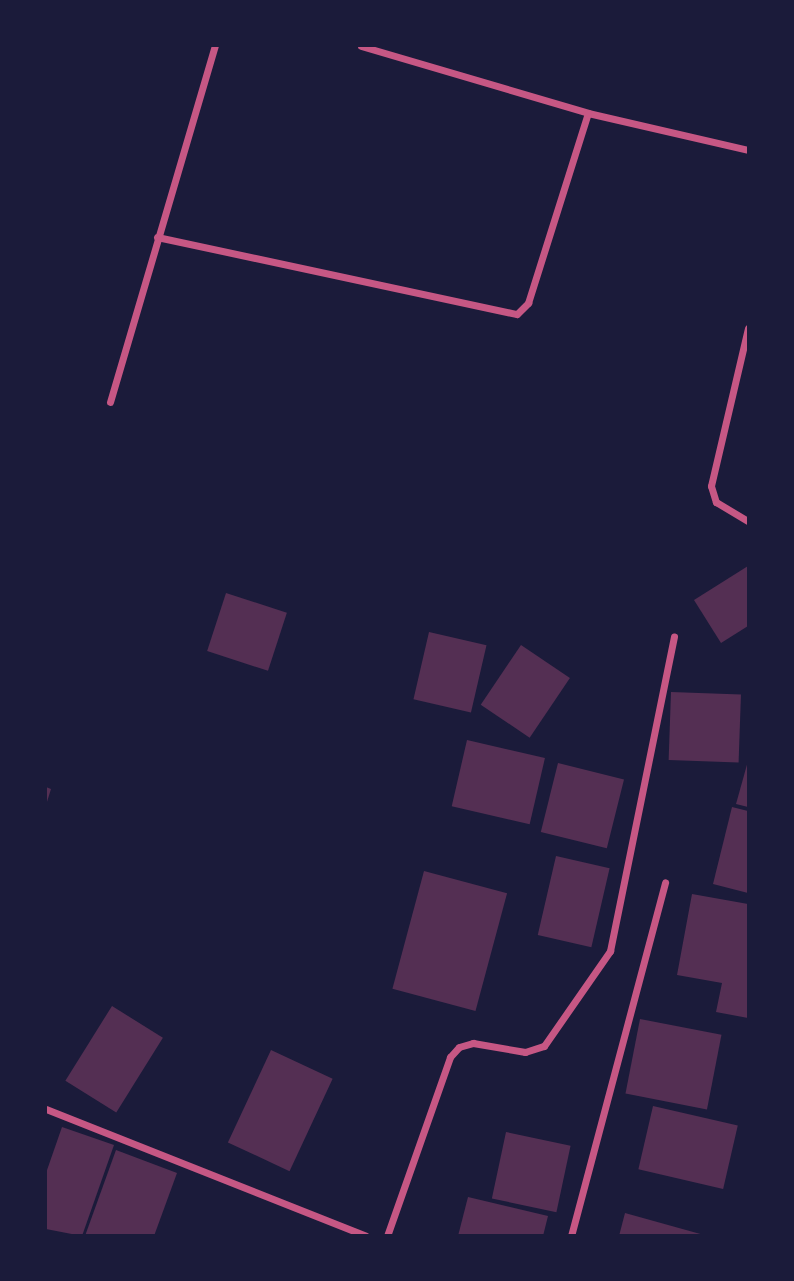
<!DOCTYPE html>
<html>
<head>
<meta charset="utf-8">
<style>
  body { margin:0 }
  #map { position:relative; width:794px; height:1281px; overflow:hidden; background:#1b1b3a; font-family:"PT Sans Narrow",sans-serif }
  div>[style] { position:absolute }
  .building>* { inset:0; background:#542f53; transform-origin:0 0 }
  .minor>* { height:7px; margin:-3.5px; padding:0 3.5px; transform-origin:3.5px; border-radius:3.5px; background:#c65784 }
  span { translate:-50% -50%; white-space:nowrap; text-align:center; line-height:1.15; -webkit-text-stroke:7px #1b1b3a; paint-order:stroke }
  .frame { position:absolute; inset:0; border:47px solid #1b1b3a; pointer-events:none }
</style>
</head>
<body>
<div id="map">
  <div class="building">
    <div style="clip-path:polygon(748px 566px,748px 626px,721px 643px,694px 600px)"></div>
    <div style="left:226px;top:593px;width:64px;height:61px;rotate:18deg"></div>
    <div style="left:429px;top:632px;width:59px;height:69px;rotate:13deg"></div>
    <div style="left:521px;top:645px;width:59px;height:72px;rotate:34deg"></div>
    <div style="left:671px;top:692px;width:70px;height:68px;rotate:2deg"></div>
    <div style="left:467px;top:740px;width:80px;height:68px;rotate:13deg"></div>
    <div style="clip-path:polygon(748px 761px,748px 807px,736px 804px)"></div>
    <div style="left:558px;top:763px;width:68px;height:71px;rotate:14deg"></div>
    <div style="clip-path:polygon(46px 787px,51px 789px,46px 805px)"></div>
    <div style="clip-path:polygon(732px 807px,748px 811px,748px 893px,713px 884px)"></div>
    <div style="left:556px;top:856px;width:55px;height:81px;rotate:13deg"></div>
    <div style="left:424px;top:871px;width:86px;height:122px;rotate:15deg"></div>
    <div style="clip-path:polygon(692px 894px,748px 904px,748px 1018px,716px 1012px,722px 983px,677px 975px)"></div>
    <div style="left:112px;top:1006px;width:60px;height:88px;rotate:32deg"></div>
    <div style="left:640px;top:1019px;width:83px;height:76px;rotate:11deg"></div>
    <div style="left:271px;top:1050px;width:68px;height:102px;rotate:25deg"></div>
    <div style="left:653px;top:1106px;width:87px;height:65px;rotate:13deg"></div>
    <div style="clip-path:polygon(62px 1127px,114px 1145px,82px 1236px,46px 1229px,46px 1173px)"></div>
    <div style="left:506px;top:1132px;width:66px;height:68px;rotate:12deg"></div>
    <div style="clip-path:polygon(116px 1150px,177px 1173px,154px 1236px,85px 1236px)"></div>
    <div style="clip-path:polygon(468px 1197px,548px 1216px,543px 1236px,458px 1236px)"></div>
    <div style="clip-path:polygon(625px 1213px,704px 1235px,704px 1236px,619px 1236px)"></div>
  </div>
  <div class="minor">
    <div style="left:361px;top:46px;width:237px;rotate:16.4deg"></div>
    <div style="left:588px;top:113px;width:164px;rotate:13deg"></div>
    <div style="left:157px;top:237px;width:368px;rotate:12.1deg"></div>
    <div style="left:517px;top:314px;width:16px;rotate:-45deg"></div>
    <div style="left:528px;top:303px;width:199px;rotate:-72.5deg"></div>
    <div style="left:748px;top:328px;width:162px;rotate:103.2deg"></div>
    <div style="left:711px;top:486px;width:17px;rotate:73deg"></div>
    <div style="left:716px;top:502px;width:37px;rotate:31deg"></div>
    <div style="left:110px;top:402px;width:371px;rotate:-73.6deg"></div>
    <div style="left:46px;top:1109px;width:344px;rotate:21.6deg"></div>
    <div style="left:387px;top:1236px;width:190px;rotate:-70.6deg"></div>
    <div style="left:450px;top:1057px;width:13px;rotate:-48deg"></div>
    <div style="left:459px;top:1047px;width:15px;rotate:-16deg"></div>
    <div style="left:473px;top:1043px;width:53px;rotate:9.8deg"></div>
    <div style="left:525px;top:1052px;width:20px;rotate:-18deg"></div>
    <div style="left:544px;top:1046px;width:116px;rotate:-55.2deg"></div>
    <div style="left:610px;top:951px;width:321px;rotate:-78.5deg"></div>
    <div style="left:571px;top:1236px;width:366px;rotate:-75.1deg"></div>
  </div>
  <div class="frame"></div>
</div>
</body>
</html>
